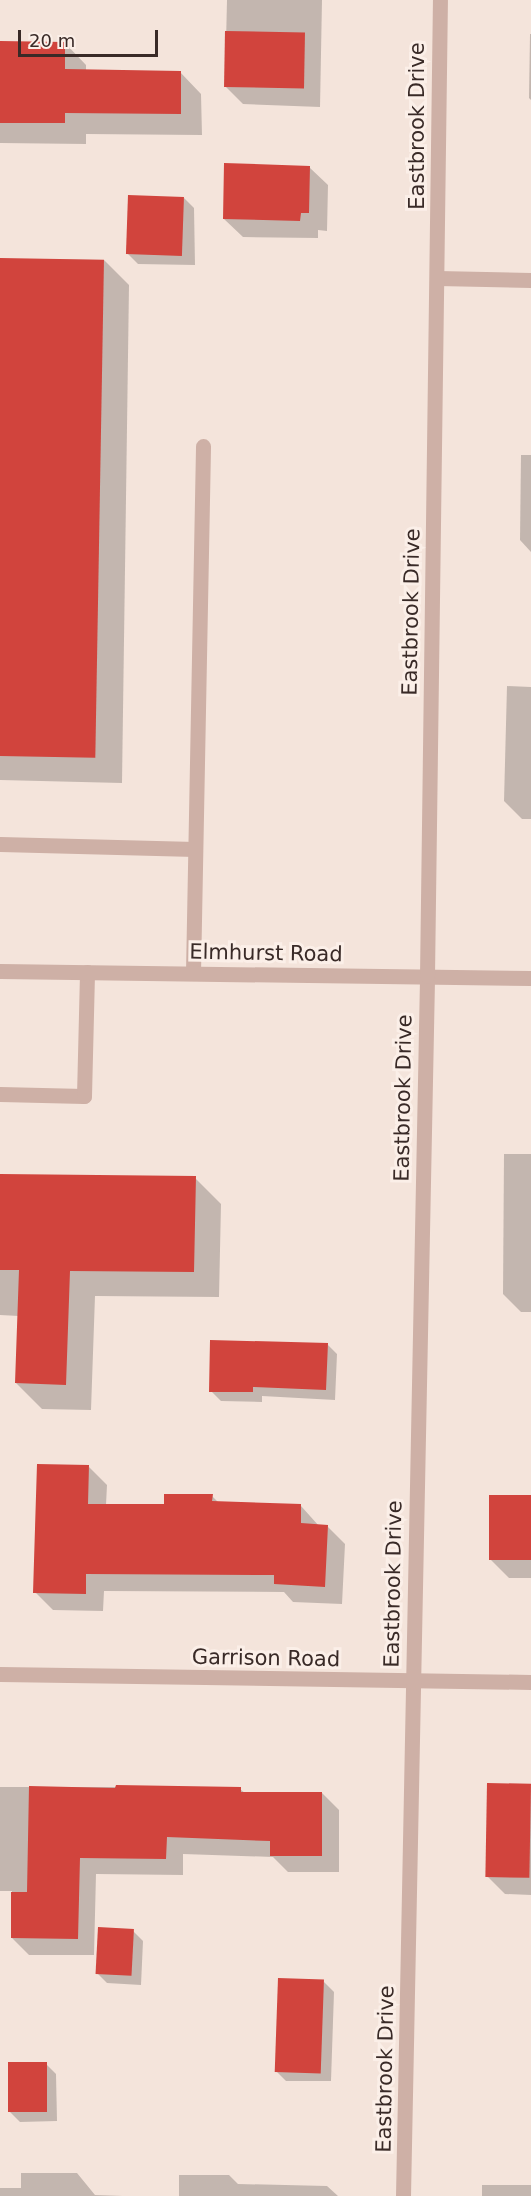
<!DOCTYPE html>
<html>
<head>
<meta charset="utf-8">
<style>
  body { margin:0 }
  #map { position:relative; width:531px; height:2196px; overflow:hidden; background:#f4e4db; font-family:"DejaVu Sans",sans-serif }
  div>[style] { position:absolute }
  .shadow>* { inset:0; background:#0003; transform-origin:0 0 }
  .building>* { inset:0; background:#d1443d; transform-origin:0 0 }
  .service>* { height:15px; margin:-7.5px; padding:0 7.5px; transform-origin:7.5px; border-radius:7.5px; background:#ceb0a6 }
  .minor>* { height:15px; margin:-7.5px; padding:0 7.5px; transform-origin:7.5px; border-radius:7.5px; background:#ceb0a6 }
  span { translate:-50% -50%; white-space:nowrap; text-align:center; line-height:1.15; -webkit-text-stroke:6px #fbefe8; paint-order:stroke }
  .street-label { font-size:21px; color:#392a27 }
  .scale { position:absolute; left:18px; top:30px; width:140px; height:27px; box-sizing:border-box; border:3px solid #392a27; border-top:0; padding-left:8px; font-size:18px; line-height:21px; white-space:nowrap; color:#392a27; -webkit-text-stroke:4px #fbefe8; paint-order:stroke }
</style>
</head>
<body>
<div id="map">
  <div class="shadow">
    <div style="clip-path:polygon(227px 0,322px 0,320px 107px,243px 104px,225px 86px)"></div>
    <div style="clip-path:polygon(530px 34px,531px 34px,531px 100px,529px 98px)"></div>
    <div style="clip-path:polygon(0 43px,65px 43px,86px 65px,86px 71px,180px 72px,201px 94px,202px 135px,86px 134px,86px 144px,0 143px)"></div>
    <div style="clip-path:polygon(309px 167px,328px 185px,327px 231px,318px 230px,318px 238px,243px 237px,224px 219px)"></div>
    <div style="clip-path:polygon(184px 198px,194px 208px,195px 265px,138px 264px,128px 254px)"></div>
    <div style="clip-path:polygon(0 259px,104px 260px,129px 285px,122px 783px,0 780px)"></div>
    <div style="clip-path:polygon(521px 455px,531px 455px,531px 552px,520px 540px)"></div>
    <div style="clip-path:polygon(507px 686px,531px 687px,531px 819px,522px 819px,504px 801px)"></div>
    <div style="clip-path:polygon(504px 1154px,531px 1154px,531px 1312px,521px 1312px,503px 1294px)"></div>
    <div style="clip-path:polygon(0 1176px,195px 1178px,221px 1204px,219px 1297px,95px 1296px,91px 1410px,42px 1409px,16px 1383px,19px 1316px,0 1315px)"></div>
    <div style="clip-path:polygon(327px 1344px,337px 1354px,335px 1400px,262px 1396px,262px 1402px,221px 1401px,211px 1391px)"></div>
    <div style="clip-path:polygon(89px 1467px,107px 1485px,106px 1505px,166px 1505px,212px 1496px,219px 1503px,301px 1506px,319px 1526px,327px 1526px,345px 1544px,342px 1604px,293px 1602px,284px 1592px,104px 1591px,103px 1611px,53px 1610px,35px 1592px)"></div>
    <div style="clip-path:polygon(531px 1496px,531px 1578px,509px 1578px,491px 1560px)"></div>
    <div style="clip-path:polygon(531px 1786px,531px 1895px,505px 1894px,487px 1876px)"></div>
    <div style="clip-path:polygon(0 1787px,188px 1787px,240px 1789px,246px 1794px,322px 1793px,339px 1810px,339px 1872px,288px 1872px,273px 1857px,183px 1854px,183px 1875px,96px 1874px,94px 1955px,29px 1955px,12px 1938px,12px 1891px,0 1891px)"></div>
    <div style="clip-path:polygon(133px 1931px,143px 1941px,141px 1985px,107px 1983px,97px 1973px)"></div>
    <div style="clip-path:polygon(324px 1982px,334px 1992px,331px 2081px,286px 2081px,276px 2071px)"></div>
    <div style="clip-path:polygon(46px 2064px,56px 2074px,57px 2121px,20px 2122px,10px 2112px)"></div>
    <div style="clip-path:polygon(21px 2173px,77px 2173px,95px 2195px,123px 2196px,0 2196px,0 2188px,21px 2188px)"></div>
    <div style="clip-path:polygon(179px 2175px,229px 2175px,238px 2184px,327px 2186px,338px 2196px,179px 2196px)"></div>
    <div style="left:482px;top:2185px;width:49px;height:11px"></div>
  </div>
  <div class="building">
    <div style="left:225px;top:31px;width:80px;height:56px;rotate:1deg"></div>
    <div style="clip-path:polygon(0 41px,65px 42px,65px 69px,181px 71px,181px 114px,65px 113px,65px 123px,0 123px)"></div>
    <div style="clip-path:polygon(224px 163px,310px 166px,309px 213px,301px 213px,300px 221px,223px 219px)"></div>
    <div style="left:128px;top:195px;width:56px;height:59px;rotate:2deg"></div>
    <div style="left:0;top:258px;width:104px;height:498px;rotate:1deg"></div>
    <div style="clip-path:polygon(0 1174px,196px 1176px,194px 1272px,70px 1271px,66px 1385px,15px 1383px,19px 1270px,0 1270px)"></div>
    <div style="clip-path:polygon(210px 1340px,328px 1343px,326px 1390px,253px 1387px,253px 1392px,209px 1392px)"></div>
    <div style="clip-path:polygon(37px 1464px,89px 1465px,88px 1504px,164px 1504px,164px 1494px,213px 1494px,212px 1501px,301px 1504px,301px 1523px,328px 1525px,325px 1587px,274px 1584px,274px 1575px,86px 1574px,86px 1594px,33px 1593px)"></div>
    <div style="left:489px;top:1495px;width:42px;height:65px"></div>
    <div style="left:487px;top:1783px;width:44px;height:94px;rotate:1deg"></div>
    <div style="clip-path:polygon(116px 1785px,241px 1787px,241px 1792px,322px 1792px,322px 1856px,270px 1856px,270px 1841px,167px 1837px,166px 1859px,80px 1858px,78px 1939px,11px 1938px,11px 1892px,27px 1892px,29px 1786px,115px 1788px)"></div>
    <div style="left:98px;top:1927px;width:36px;height:47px;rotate:3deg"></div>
    <div style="left:278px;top:1978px;width:46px;height:94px;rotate:2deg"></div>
    <div style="left:47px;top:2062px;width:50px;height:39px;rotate:90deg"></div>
  </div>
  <div class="service">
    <div style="left:0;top:844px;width:195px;rotate:1.5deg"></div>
    <div style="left:193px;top:973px;width:527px;rotate:-88.91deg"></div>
    <div style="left:0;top:1094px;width:84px;rotate:1.4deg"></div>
    <div style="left:84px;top:1096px;width:124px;rotate:-88.6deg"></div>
  </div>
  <div class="minor">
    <div style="left:437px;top:278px;width:94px;rotate:1.2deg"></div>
    <div style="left:0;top:971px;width:531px;rotate:0.76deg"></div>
    <div style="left:0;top:1674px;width:531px;rotate:0.86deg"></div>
    <div style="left:403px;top:2196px;width:1220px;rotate:-88.87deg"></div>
    <div style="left:427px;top:976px;width:976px;rotate:-89.24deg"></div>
  </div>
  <div class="street-label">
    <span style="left:417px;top:126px;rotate:-90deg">Eastbrook Drive</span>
    <span style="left:411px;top:612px;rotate:-89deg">Eastbrook Drive</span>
    <span style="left:266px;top:953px;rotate:1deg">Elmhurst Road</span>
    <span style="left:403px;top:1098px;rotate:-89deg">Eastbrook Drive</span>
    <span style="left:393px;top:1584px;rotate:-89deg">Eastbrook Drive</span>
    <span style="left:266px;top:1658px;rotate:1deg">Garrison Road</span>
    <span style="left:385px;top:2069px;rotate:-89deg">Eastbrook Drive</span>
  </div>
  <div class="scale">20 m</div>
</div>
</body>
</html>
